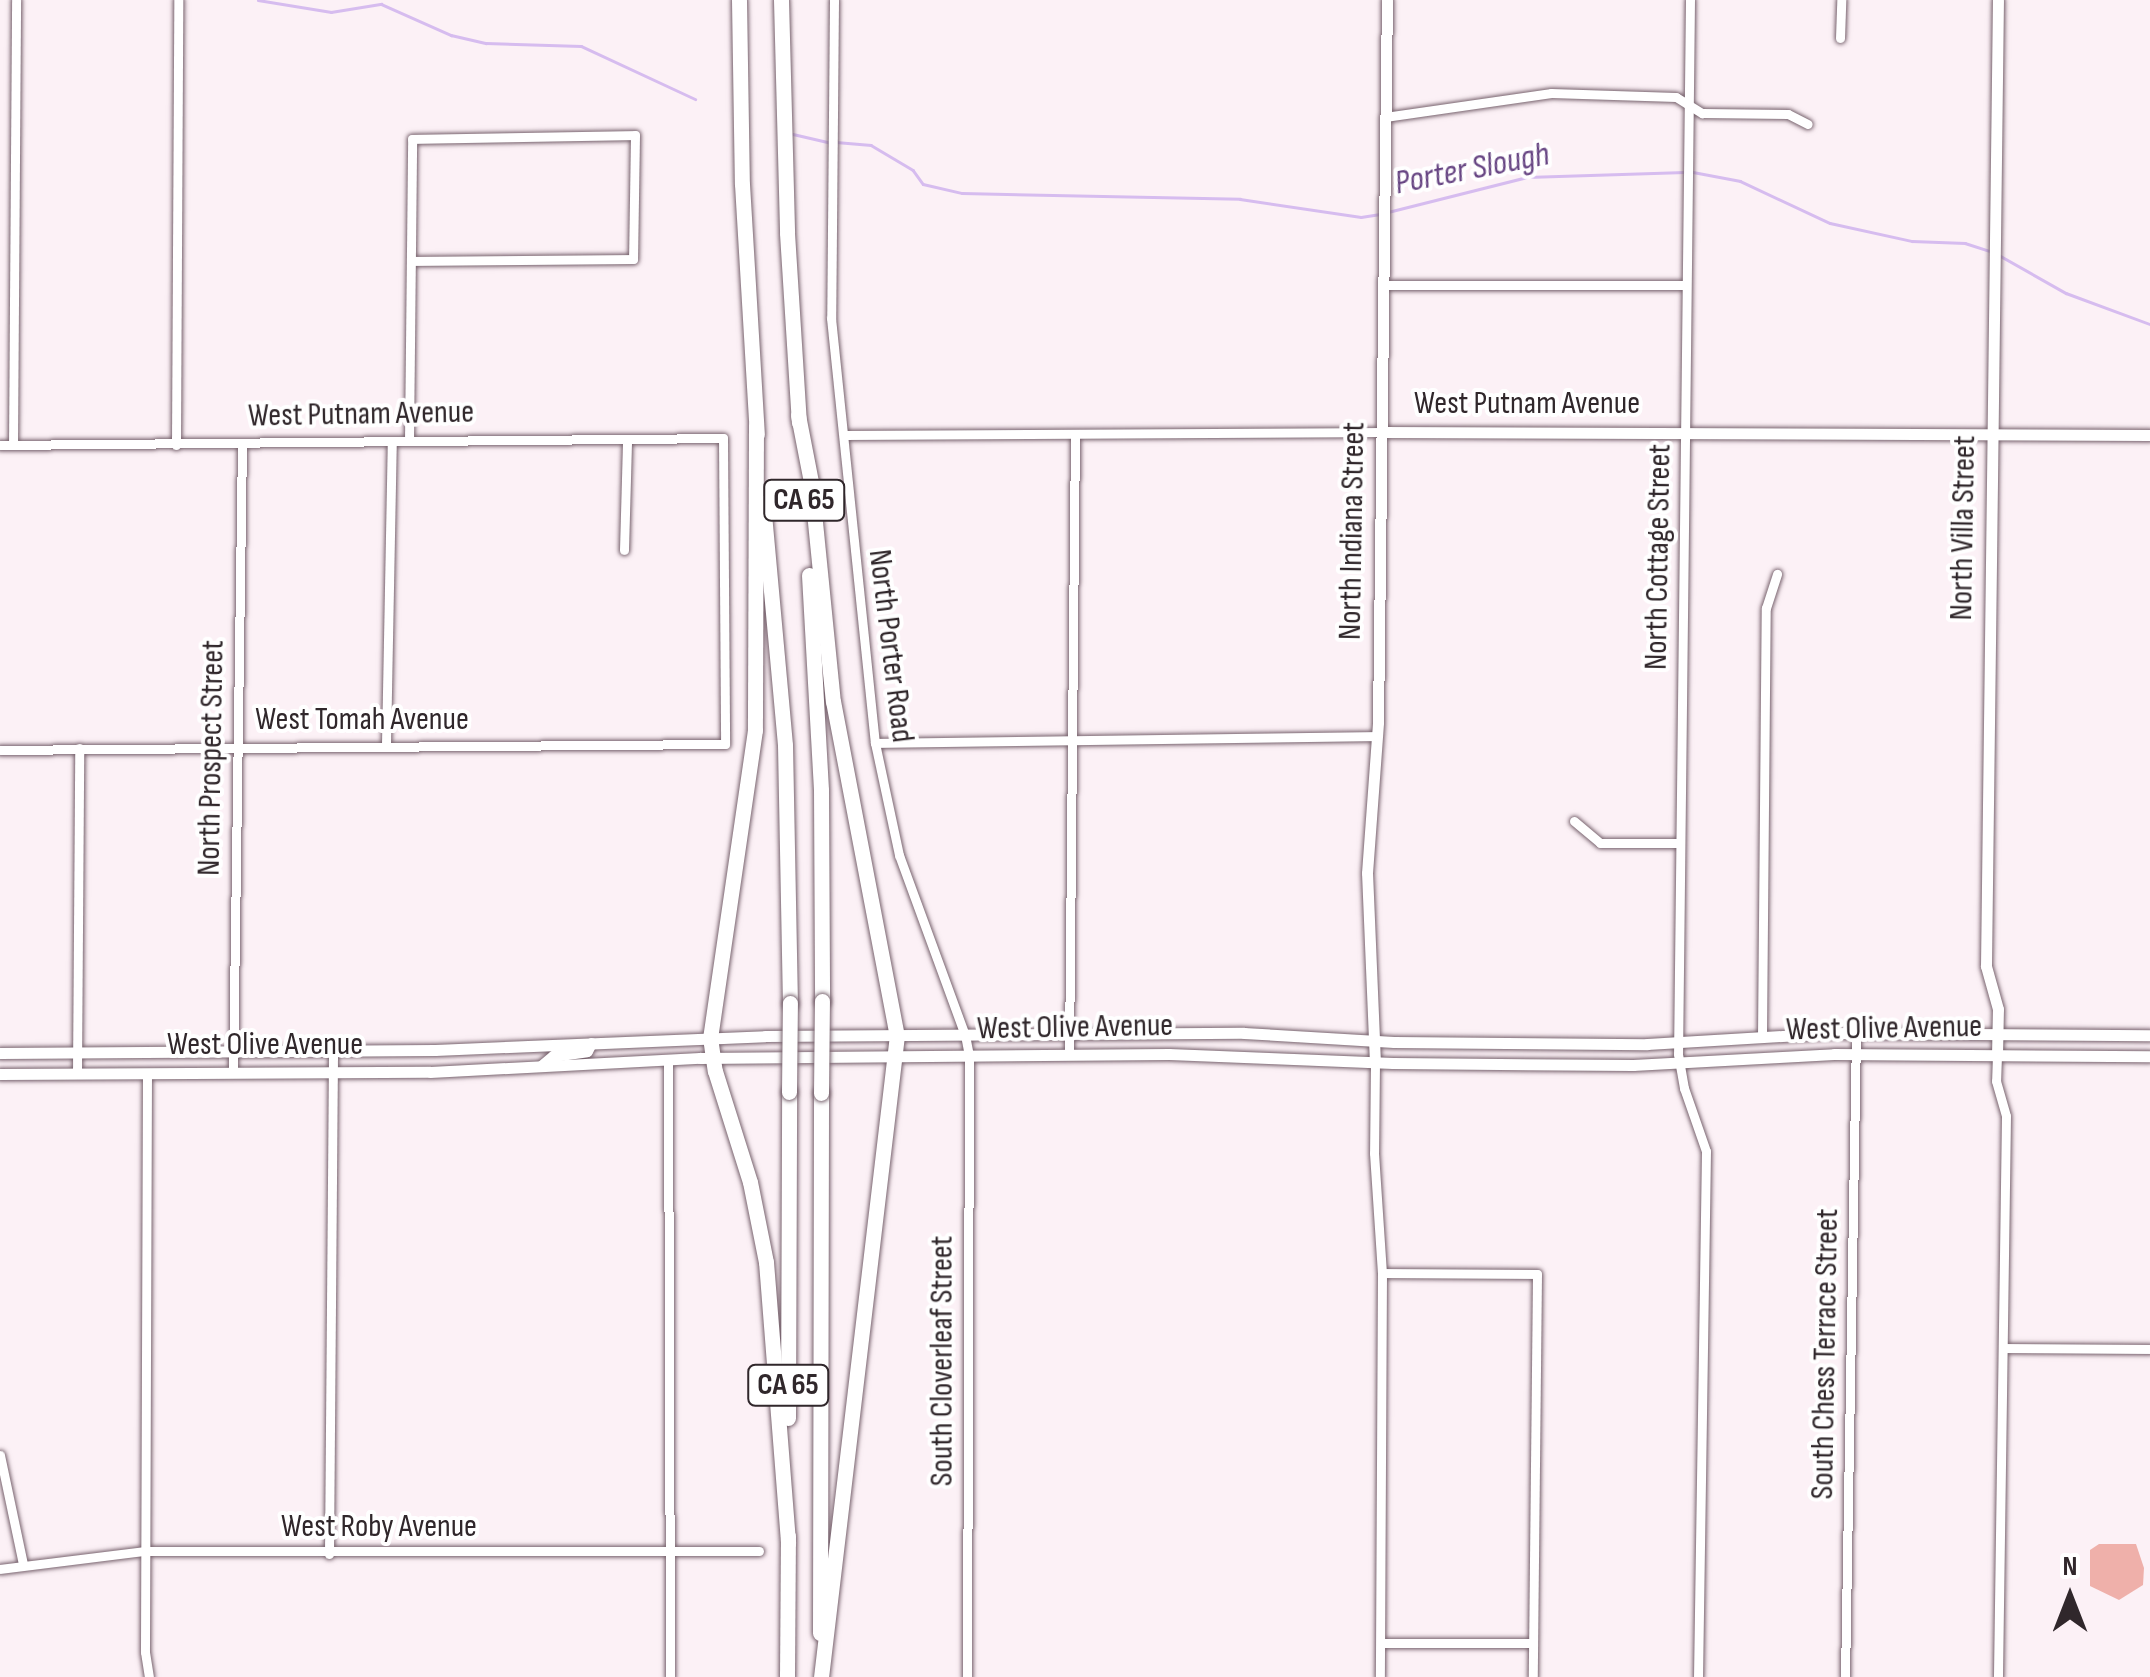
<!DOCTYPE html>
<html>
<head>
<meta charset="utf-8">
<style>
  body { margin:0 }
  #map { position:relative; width:2150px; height:1677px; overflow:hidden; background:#fcf1f6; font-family:"Sofia Sans Condensed",sans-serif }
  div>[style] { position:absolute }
  .green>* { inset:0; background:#efb0aa }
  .stream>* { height:2.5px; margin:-1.25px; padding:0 1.25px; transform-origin:1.25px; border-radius:1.25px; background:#d6bcef }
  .roads { filter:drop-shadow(0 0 2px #78636e) drop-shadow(0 0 2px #78636e) }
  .street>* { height:9px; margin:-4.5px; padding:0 4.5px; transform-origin:4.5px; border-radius:4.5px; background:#fff }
  .secondary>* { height:11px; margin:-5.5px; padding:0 5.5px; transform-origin:5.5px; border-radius:5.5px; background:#fff }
  .highway>* { height:15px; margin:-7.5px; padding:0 7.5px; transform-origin:7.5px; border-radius:7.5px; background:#fff }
  .bridges { filter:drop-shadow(0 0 2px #78636e) drop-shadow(0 0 2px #78636e) }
  .highway-bridge>* { height:15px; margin:-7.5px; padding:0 7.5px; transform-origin:7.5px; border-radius:7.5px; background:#fff }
  span { translate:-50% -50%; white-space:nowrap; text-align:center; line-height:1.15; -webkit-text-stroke:8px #fff; paint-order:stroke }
  .shield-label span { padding:2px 8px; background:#fff; border:2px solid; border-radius:8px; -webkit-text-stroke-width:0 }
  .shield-label { font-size:30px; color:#30272b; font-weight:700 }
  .street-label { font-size:32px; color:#30272b }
  .water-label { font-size:35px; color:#674583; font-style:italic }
  .north { position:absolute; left:2020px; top:1547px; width:100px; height:100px; -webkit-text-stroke:8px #fff; paint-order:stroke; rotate:0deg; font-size:28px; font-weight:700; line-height:40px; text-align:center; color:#30272b }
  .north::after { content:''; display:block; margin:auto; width:35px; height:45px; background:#30272b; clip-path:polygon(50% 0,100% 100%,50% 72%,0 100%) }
</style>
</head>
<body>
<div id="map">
  <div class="green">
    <div style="clip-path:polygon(2099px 1544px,2136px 1544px,2144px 1568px,2143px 1585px,2119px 1600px,2090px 1586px,2090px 1550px)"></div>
  </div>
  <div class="stream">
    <div style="left:258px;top:0;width:74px;rotate:9.3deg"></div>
    <div style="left:331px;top:12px;width:51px;rotate:-9.1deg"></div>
    <div style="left:381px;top:4px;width:77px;rotate:23.9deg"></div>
    <div style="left:451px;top:35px;width:36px;rotate:13deg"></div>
    <div style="left:486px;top:43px;width:95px;rotate:1.8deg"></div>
    <div style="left:581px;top:46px;width:126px;rotate:24.9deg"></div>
    <div style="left:793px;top:134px;width:36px;rotate:13deg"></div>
    <div style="left:836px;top:142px;width:35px;rotate:5deg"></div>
    <div style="left:871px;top:145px;width:49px;rotate:30.8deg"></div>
    <div style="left:913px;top:170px;width:17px;rotate:54deg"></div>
    <div style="left:923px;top:184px;width:40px;rotate:13deg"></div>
    <div style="left:962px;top:193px;width:278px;rotate:1.2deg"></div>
    <div style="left:1240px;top:199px;width:122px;rotate:8.5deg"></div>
    <div style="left:1361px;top:217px;width:19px;rotate:-9deg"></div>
    <div style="left:1693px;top:172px;width:48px;rotate:10.8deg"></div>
    <div style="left:1740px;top:181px;width:99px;rotate:25deg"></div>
    <div style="left:1830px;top:223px;width:84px;rotate:12.4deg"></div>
    <div style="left:1912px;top:241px;width:53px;rotate:2.2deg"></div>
    <div style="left:1965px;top:243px;width:26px;rotate:18deg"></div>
    <div style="left:1388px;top:212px;width:143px;rotate:-14.1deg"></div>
    <div style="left:1527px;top:177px;width:158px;rotate:-1.8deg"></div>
    <div style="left:1997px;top:254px;width:79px;rotate:29.5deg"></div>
    <div style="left:2066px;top:293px;width:90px;rotate:20.3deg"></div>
  </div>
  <div class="roads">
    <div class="street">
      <div style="left:834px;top:0;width:318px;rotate:90.5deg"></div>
      <div style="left:831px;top:318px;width:427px;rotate:84.1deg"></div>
      <div style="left:875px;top:743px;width:115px;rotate:77.9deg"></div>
      <div style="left:899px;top:855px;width:192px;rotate:69.9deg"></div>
      <div style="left:965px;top:1035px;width:21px;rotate:79deg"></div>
      <div style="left:969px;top:1056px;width:621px;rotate:90.18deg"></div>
      <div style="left:1690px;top:0;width:1054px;rotate:90.65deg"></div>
      <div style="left:1678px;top:1054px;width:35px;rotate:80deg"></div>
      <div style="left:1684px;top:1088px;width:67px;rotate:70.8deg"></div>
      <div style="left:1706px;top:1151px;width:526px;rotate:90.87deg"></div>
      <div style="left:1840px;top:38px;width:38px;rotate:-88deg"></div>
      <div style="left:1385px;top:117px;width:168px;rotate:-8.2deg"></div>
      <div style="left:1551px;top:93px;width:125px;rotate:1.8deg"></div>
      <div style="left:1676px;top:97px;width:31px;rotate:32deg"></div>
      <div style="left:1702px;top:113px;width:86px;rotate:0.7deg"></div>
      <div style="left:1788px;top:114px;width:22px;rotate:27deg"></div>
      <div style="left:1383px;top:285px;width:302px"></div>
      <div style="left:844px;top:435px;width:538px;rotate:-0.32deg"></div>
      <div style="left:409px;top:441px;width:302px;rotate:-89.4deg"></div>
      <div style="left:412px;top:139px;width:223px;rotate:-1deg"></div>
      <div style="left:635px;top:135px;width:124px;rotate:90.9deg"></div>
      <div style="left:633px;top:259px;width:222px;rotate:179.5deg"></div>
      <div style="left:0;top:445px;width:723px;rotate:-0.55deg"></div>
      <div style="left:723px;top:438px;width:306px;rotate:89.6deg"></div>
      <div style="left:725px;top:744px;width:725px;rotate:179.53deg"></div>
      <div style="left:13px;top:445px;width:445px;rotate:-89.6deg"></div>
      <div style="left:176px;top:445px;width:445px;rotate:-89.7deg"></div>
      <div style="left:624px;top:550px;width:110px;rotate:-88.4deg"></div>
      <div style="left:875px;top:743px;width:502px;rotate:-0.8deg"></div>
      <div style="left:386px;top:744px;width:303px;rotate:-88.9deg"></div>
      <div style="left:1574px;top:821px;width:34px;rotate:40deg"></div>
      <div style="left:1600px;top:843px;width:80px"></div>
      <div style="left:1762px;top:1036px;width:428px;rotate:-89.5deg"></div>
      <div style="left:1766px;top:608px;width:36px;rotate:-72deg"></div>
      <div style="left:1069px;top:1055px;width:621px;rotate:-89.45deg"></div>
      <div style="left:1997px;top:1055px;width:26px;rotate:92deg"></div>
      <div style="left:1996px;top:1081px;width:36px;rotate:74deg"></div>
      <div style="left:2006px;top:1116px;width:561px;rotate:90.82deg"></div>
      <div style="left:668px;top:1059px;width:618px;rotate:89.81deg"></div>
      <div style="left:1375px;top:1063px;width:90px;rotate:90.6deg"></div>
      <div style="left:1374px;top:1153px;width:120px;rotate:86.2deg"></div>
      <div style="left:1382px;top:1273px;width:404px;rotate:90.3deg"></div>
      <div style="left:233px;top:1072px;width:628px;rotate:-89.18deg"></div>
      <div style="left:77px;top:1073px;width:325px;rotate:-89.6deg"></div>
      <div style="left:147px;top:1073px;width:579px;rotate:90.2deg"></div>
      <div style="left:145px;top:1652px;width:25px;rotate:81deg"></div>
      <div style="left:1382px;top:1273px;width:155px;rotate:0.4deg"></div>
      <div style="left:1537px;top:1274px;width:403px;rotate:90.6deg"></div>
      <div style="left:2005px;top:1348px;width:145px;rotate:0.4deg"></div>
      <div style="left:0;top:1455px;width:111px;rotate:78.1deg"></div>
      <div style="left:329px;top:1554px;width:503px;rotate:-89.54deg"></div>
      <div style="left:0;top:1569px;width:146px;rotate:-7.1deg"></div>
      <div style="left:145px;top:1551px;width:614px"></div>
      <div style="left:1381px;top:1643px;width:152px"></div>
      <div style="left:1845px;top:1677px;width:644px;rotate:-89.02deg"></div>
    </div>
    <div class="secondary">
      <div style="left:1382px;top:432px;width:768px;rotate:0.22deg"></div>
      <div style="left:0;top:1053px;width:435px;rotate:-0.4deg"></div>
      <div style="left:435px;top:1050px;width:330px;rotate:-2.4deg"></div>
      <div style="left:765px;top:1036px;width:479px;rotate:-0.4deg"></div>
      <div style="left:1244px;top:1033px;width:150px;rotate:3.4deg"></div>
      <div style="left:1394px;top:1042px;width:253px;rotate:0.5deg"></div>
      <div style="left:1647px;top:1044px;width:185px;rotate:-3.4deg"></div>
      <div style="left:1832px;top:1033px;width:318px;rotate:0.4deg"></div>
      <div style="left:1997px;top:1055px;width:46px;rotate:-88.8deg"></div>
      <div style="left:1998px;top:1009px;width:45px;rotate:-105.6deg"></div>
      <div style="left:1986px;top:966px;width:966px;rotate:-89.29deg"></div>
      <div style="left:1375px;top:1063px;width:190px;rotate:-92.4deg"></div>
      <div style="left:1367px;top:873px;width:151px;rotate:-85.8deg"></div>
      <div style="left:1378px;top:722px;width:722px;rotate:-89.29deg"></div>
      <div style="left:541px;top:1066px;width:16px;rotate:-40deg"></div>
      <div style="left:553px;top:1056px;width:34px;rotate:-8deg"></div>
      <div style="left:587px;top:1051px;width:9px;rotate:-63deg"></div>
      <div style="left:0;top:1074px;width:430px;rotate:-0.3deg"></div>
      <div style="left:430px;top:1072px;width:270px;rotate:-3deg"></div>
      <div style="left:700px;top:1058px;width:469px;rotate:-0.5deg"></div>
      <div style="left:1169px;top:1054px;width:224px;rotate:2.3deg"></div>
      <div style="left:1393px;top:1063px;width:240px;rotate:0.5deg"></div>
      <div style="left:1633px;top:1065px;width:201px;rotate:-3.1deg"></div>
      <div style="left:1834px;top:1054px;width:316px;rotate:0.4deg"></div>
    </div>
    <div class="highway">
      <div style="left:739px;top:0;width:184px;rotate:89.1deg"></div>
      <div style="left:742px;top:184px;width:251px;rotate:86.6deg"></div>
      <div style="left:781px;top:0;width:233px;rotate:88.5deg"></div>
      <div style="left:787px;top:233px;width:190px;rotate:86.4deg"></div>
      <div style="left:798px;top:415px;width:68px;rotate:79deg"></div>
      <div style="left:811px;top:482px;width:220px;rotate:84.3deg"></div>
      <div style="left:833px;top:701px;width:340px;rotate:79.2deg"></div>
      <div style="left:897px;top:1035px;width:646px;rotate:96.75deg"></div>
      <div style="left:756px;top:425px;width:305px;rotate:90.2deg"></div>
      <div style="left:755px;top:730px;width:310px;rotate:98.3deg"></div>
      <div style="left:710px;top:1037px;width:34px;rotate:82deg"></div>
      <div style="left:715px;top:1071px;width:116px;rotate:72.5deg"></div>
      <div style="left:750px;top:1182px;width:82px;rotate:78.7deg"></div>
      <div style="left:766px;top:1262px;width:282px;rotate:85.5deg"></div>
      <div style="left:763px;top:503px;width:243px;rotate:84.8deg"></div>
      <div style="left:785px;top:745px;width:258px;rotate:88.9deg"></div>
      <div style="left:809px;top:575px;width:215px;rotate:86.8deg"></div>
      <div style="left:821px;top:790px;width:211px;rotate:89.7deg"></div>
      <div style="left:788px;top:1418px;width:326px;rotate:-89.8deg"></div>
      <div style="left:820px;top:1633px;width:540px;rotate:-89.89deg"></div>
      <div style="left:787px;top:1677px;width:141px;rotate:-89.6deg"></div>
    </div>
  </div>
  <div class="bridges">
    <div class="highway-bridge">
      <div style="left:789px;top:1092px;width:89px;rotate:-89.4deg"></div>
      <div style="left:821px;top:1093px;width:92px;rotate:-89.4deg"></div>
    </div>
  </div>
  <div class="shield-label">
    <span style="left:804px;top:500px">CA 65</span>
    <span style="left:788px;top:1385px">CA 65</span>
  </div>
  <div class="street-label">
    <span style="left:1527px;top:404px">West Putnam Avenue</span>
    <span style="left:361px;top:415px;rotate:-1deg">West Putnam Avenue</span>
    <span style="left:1964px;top:528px;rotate:-89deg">North Villa Street</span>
    <span style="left:1353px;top:531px;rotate:-89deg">North Indiana Street</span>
    <span style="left:1659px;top:557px;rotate:-89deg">North Cottage Street</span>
    <span style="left:890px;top:646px;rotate:83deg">North Porter Road</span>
    <span style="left:362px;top:720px">West Tomah Avenue</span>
    <span style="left:212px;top:758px;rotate:-89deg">North Prospect Street</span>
    <span style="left:1075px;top:1028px;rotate:-1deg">West Olive Avenue</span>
    <span style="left:1884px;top:1029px;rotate:-1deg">West Olive Avenue</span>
    <span style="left:265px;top:1045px">West Olive Avenue</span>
    <span style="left:1826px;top:1354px;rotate:-89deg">South Chess Terrace Street</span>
    <span style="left:943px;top:1361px;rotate:-90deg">South Cloverleaf Street</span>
    <span style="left:379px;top:1527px">West Roby Avenue</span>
  </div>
  <div class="water-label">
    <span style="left:1472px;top:169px;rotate:-11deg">Porter Slough</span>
  </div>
  <div class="north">N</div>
</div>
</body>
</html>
